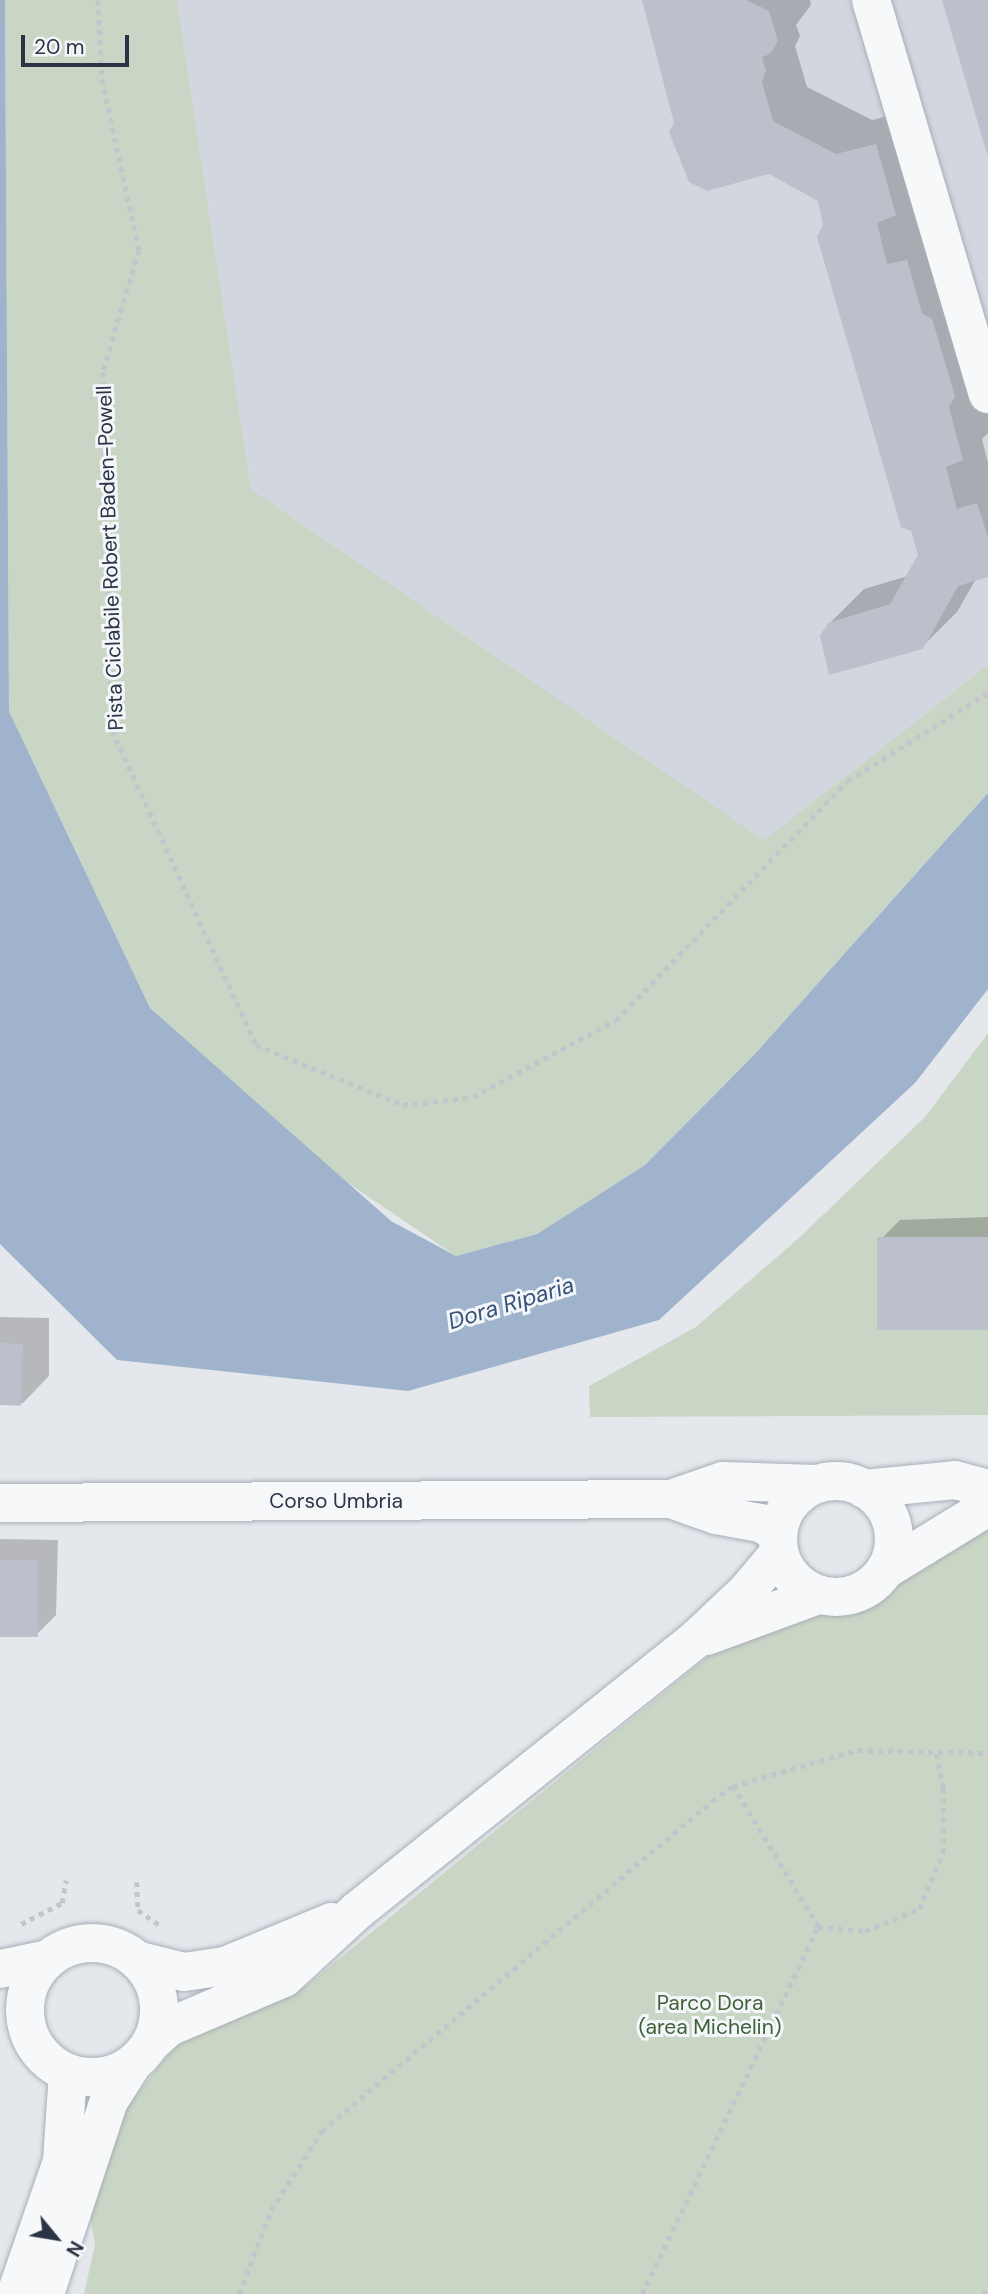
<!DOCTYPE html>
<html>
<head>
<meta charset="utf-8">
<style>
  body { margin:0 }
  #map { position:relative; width:988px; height:2294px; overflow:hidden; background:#e4e7ec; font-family:"DM Sans",sans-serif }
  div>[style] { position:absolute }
  .built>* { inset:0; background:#d2d6de }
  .green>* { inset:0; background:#c9d6c5 }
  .water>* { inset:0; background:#9fb4cc }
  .shadow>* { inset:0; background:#0003 }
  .building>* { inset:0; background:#bbc0ca; transform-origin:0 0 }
  .path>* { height:4.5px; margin-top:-2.25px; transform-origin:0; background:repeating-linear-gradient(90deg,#c2c5cb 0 5px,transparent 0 10px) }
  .roads { filter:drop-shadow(0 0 2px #a9aeb7) drop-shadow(0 0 2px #a9aeb7) }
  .minor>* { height:38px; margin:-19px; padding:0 19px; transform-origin:19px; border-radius:19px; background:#f7f8fa }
  .minor>.ring { margin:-19px; padding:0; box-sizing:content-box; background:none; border:38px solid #f7f8fa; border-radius:50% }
  span { translate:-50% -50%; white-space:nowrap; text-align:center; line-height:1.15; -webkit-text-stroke:6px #f4f6f9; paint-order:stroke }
  .street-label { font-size:21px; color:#2b3445 }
  .park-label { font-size:21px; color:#3f6138 }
  .water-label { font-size:23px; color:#34527a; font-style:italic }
  .north { position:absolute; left:21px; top:2203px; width:70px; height:70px; -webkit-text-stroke:5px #f4f6f9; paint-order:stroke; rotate:120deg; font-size:19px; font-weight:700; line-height:28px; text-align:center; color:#2b3445 }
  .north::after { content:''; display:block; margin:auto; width:24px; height:32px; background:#2b3445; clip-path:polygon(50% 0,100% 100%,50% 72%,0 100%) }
  .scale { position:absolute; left:21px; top:35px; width:108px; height:32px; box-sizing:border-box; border:4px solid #2b3445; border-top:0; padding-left:9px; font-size:21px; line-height:24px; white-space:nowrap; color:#2b3445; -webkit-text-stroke:5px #f4f6f9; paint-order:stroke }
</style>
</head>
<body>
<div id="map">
  <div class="built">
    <div style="clip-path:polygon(177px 0,988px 0,988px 665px,764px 840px,251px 489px)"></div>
  </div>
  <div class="green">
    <div style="clip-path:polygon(5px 0,177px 0,251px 489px,764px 840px,988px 665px,988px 793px,753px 1056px,645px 1165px,537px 1234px,456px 1256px,329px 1170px,150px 1008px,9px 711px)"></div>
    <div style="clip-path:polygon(988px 1033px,988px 1415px,590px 1417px,589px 1386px,696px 1327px,800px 1237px,925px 1117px)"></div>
    <div style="clip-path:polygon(988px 1522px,988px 2294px,84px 2294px,95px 2244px,90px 2216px,120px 2116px,178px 2042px,263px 1989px,306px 1986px,734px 1635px,788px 1611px,853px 1605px,877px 1594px,962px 1523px)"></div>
  </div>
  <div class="water">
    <div style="clip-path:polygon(0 0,5px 0,9px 711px,150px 1008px,391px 1221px,456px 1256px,537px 1234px,645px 1165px,753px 1056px,988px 793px,988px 989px,915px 1083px,659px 1320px,408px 1391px,117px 1360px,0 1244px)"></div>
  </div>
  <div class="shadow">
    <div style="clip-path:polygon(643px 0,810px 0,811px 5px,796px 25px,800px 36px,795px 46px,807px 87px,872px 120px,910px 110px,988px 392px,988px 433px,982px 439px,988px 463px,988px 575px,976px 579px,957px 612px,922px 647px,829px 624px,864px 589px,908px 576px,919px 555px,820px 200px,676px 123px)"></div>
    <div style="clip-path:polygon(988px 1217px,988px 1328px,879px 1241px,900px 1220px)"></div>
    <div style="clip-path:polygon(0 1317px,49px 1318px,49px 1376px,23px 1403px,0 1403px)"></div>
    <div style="clip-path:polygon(0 1539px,58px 1540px,56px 1615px,35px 1636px,0 1636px)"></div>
  </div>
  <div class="building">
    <div style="clip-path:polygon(642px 0,746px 0,769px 11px,778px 41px,770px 54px,762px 57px,766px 71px,762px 82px,773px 121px,836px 154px,876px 144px,896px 215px,877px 223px,887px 264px,907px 260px,922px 313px,932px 319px,955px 396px,949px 407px,963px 460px,946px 467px,957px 509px,977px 503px,988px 537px,988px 577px,958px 586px,923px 649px,829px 675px,820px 636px,828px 623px,890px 604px,918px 555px,911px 531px,901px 527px,817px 237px,823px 225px,818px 201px,769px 174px,707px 191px,689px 182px,669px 132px,674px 123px)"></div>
    <div style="clip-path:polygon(942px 0,988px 0,988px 154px,987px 154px)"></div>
    <div style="left:988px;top:1237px;width:93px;height:111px;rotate:90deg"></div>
    <div style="left:0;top:1343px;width:23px;height:62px;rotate:2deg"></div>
    <div style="left:0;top:1560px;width:38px;height:77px"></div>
  </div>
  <div class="path">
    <div style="left:98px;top:0;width:79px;rotate:87.1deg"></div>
    <div style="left:102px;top:79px;width:175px;rotate:77.8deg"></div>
    <div style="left:139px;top:250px;width:127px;rotate:106.4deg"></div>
    <div style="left:103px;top:372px;width:358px;rotate:88.6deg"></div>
    <div style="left:112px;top:730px;width:346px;rotate:65.4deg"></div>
    <div style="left:256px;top:1045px;width:159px;rotate:22.2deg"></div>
    <div style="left:403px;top:1105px;width:70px;rotate:-6.5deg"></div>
    <div style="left:473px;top:1097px;width:162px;rotate:-28.3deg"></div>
    <div style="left:616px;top:1020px;width:333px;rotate:-45.9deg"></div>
    <div style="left:848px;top:781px;width:165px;rotate:-32.2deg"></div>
    <div style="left:137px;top:1882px;width:28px;rotate:88deg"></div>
    <div style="left:138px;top:1910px;width:28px;rotate:35deg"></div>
    <div style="left:21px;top:1924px;width:46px;rotate:-27.1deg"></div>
    <div style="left:62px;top:1903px;width:23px;rotate:-80deg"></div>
    <div style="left:818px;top:1927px;width:47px;rotate:4.9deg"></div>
    <div style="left:865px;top:1931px;width:58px;rotate:-22.2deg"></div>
    <div style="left:919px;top:1909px;width:61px;rotate:-66.8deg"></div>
    <div style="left:943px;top:1853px;width:65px;rotate:-90deg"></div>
    <div style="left:943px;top:1788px;width:37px;rotate:-101deg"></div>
    <div style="left:239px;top:2294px;width:90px;rotate:-69.1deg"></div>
    <div style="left:271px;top:2210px;width:94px;rotate:-57.2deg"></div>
    <div style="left:322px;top:2131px;width:511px;rotate:-40.24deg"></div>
    <div style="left:712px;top:1801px;width:26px;rotate:-36deg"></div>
    <div style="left:733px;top:1786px;width:130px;rotate:-16.1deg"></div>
    <div style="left:858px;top:1750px;width:130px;rotate:1.3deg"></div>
    <div style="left:642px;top:2294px;width:407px;rotate:-64.4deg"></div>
    <div style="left:818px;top:1927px;width:165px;rotate:-121.1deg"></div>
    <div style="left:982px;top:2294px;width:7px;rotate:-27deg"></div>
  </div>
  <div class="roads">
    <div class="minor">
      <div style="left:871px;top:0;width:411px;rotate:73.5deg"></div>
      <div class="ring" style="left:778px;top:1481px;width:78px;height:78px"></div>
      <div style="left:864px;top:1489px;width:91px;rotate:-5.6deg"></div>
      <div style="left:955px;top:1480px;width:34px;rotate:15deg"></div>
      <div style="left:671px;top:1499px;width:48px;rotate:19.6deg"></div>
      <div style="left:716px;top:1515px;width:45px;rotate:10.3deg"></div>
      <div style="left:760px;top:1523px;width:21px;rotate:29deg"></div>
      <div style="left:0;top:1503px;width:671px;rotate:-0.34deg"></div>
      <div style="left:671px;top:1499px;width:55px;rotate:-19.1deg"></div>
      <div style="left:723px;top:1481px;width:94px;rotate:1.8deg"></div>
      <div style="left:885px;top:1570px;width:121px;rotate:-31.5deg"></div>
      <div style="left:707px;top:1636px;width:118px;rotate:-20.3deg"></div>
      <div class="ring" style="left:25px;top:1943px;width:96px;height:96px"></div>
      <div style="left:140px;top:1961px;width:45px;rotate:14deg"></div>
      <div style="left:184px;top:1972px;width:41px;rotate:-8.3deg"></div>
      <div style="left:225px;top:1966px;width:115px;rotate:-22.5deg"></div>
      <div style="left:0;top:1969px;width:45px;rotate:-11.6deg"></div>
      <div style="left:150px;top:2044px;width:25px;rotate:-42deg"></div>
      <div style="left:169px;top:2027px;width:125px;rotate:-23.1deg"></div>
      <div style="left:284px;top:1978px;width:100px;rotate:-42.6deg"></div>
      <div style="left:358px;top:1910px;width:432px;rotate:-38.7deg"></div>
      <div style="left:695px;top:1640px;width:71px;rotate:-43.3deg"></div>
      <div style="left:747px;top:1591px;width:50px;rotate:-49.9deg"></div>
      <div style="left:16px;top:2294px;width:141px;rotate:-70.9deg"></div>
      <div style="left:62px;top:2161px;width:87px;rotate:-86.1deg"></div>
      <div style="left:45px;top:2294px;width:203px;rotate:-71.7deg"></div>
      <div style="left:109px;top:2101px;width:41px;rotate:-57.8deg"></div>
    </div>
  </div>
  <div class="street-label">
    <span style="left:110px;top:558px;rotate:-92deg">Pista Ciclabile Robert Baden-Powell</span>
    <span style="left:336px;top:1501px">Corso Umbria</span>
  </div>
  <div class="park-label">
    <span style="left:710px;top:2015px">Parco Dora<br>(area Michelin)</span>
  </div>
  <div class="water-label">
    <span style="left:511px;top:1303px;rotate:-17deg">Dora Riparia</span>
  </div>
  <div class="north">N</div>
  <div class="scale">20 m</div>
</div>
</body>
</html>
